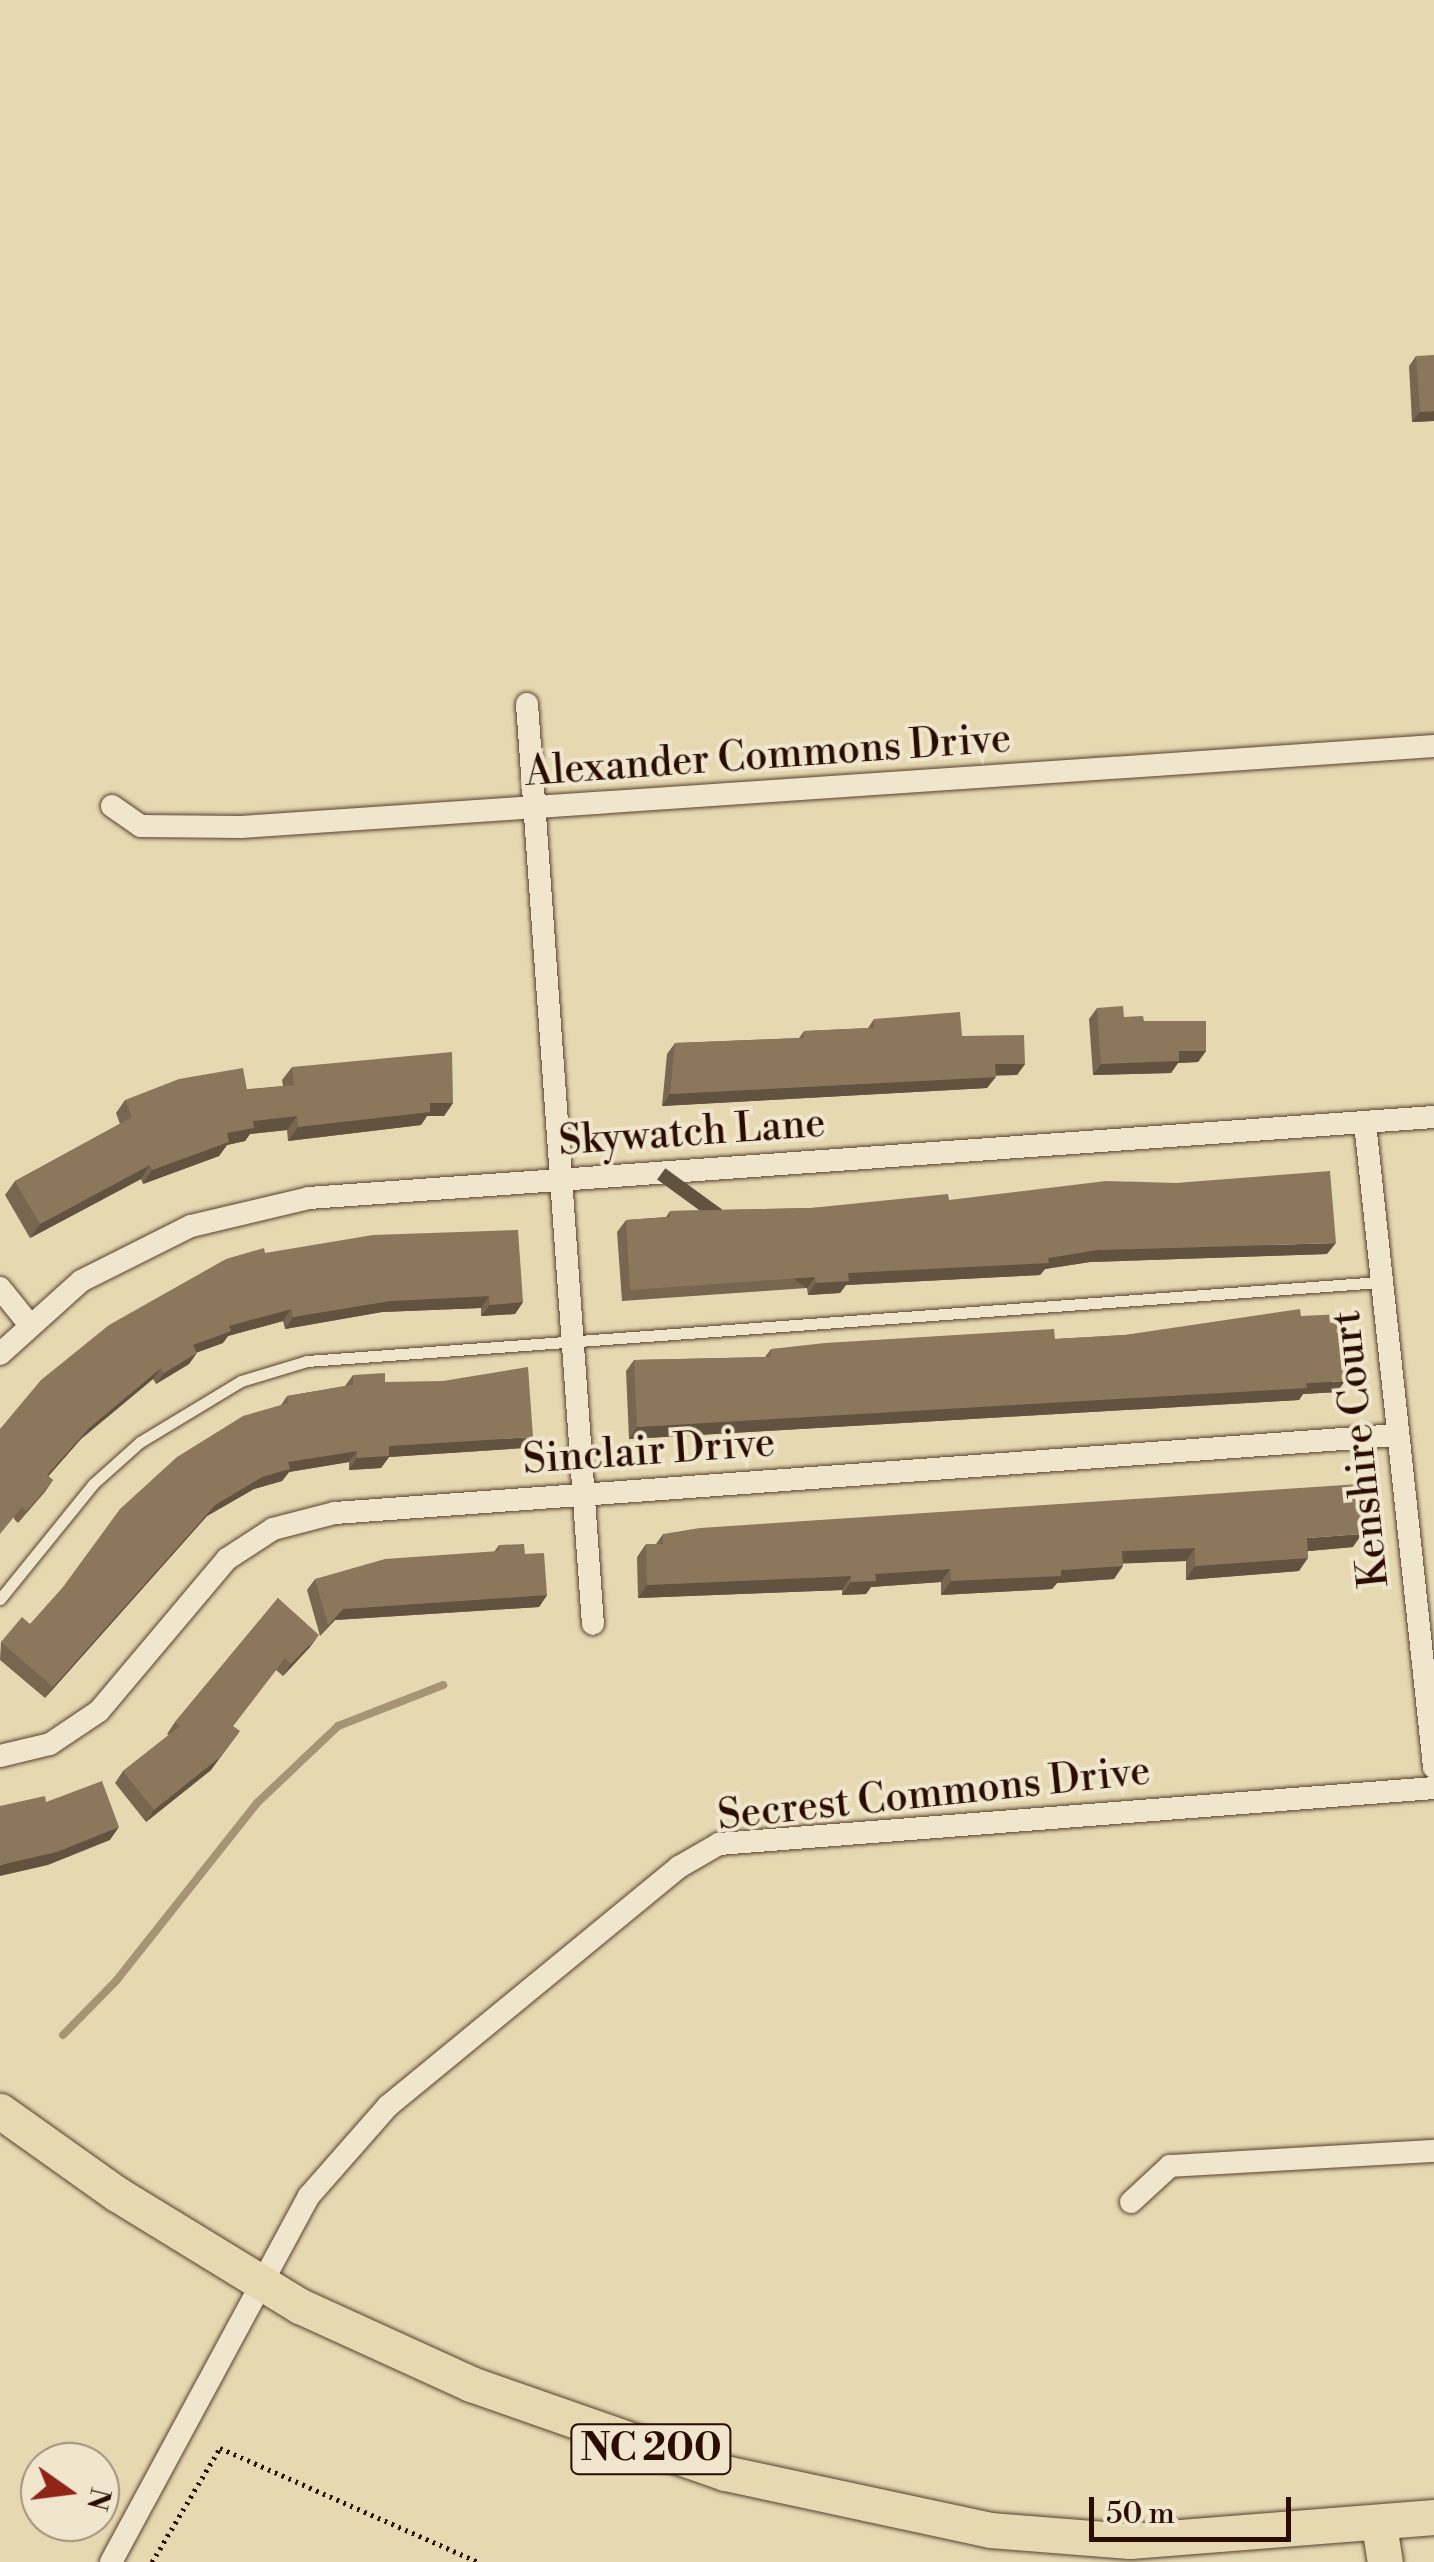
<!DOCTYPE html>
<html>
<head>
<meta charset="utf-8">
<style>
  body { margin:0 }
  #map { position:relative; width:1434px; height:2562px; overflow:hidden; background:#e6d9b2; font-family:"Libre Bodoni",serif }
  div>[style] { position:absolute }
  .stream>* { height:8px; margin:-4px; padding:0 4px; transform-origin:4px; border-radius:4px; background:#a69475 }
  .path>* { height:5px; margin-top:-2.5px; transform-origin:0; background:repeating-linear-gradient(90deg,#2a0d00 0 2.5px,transparent 0 7.5px) }
  .roads { filter:drop-shadow(0 0 2px #59402c) drop-shadow(0 0 2px #59402c) }
  .service>* { height:11px; margin:-5.5px; padding:0 5.5px; transform-origin:5.5px; border-radius:5.5px; background:#efe6cd }
  .minor>* { height:22px; margin:-11px; padding:0 11px; transform-origin:11px; border-radius:11px; background:#efe6cd }
  .primary>* { height:35px; margin:-17.5px; padding:0 17.5px; transform-origin:17.5px; border-radius:17.5px; background:#e6d9b2 }
  .wall>* { inset:0; background:#786650 }
  .shaded-wall>* { inset:0; background:#625341; transform-origin:0 0 }
  .building>* { inset:0; background:#8c775d }
  span { translate:-50% -50%; white-space:nowrap; text-align:center; line-height:1.15; -webkit-text-stroke:8px #efe6cd; paint-order:stroke }
  .shield-label span { padding:2px 8px; background:#efe6cd; border:2px solid; border-radius:8px; -webkit-text-stroke-width:0 }
  .shield-label { font-size:38px; color:#2a0d00; font-weight:700 }
  .street-label { font-size:40px; color:#2a0d00 }
  .north { position:absolute; left:20px; top:2442px; width:100px; height:100px; box-sizing:border-box; background:#efe6cd; border:2px solid #a08f7b; border-radius:50%; rotate:104deg; font-size:28px; font-weight:700; line-height:40px; text-align:center; color:#2a0d00 }
  .north::after { content:''; display:block; margin:auto; width:35px; height:45px; background:#8f2418; clip-path:polygon(50% 0,100% 100%,50% 72%,0 100%) }
  .scale { position:absolute; left:1089px; top:2497px; width:202px; height:45px; box-sizing:border-box; border:5px solid #2a0d00; border-top:0; padding-left:12px; font-size:30px; line-height:35px; white-space:nowrap; color:#2a0d00; -webkit-text-stroke:8px #efe6cd; paint-order:stroke }
</style>
</head>
<body>
<div id="map">
  <div class="stream">
    <div style="left:63px;top:2035px;width:76px;rotate:-45.5deg"></div>
    <div style="left:116px;top:1981px;width:227px;rotate:-51.6deg"></div>
    <div style="left:257px;top:1803px;width:112px;rotate:-43.5deg"></div>
    <div style="left:338px;top:1726px;width:113px;rotate:-21.3deg"></div>
  </div>
  <div class="path">
    <div style="left:152px;top:2562px;width:133px;rotate:-59.2deg"></div>
    <div style="left:220px;top:2448px;width:282px;rotate:23.8deg"></div>
  </div>
  <div class="roads">
    <div class="service">
      <div style="left:0;top:1599px;width:148px;rotate:-51deg"></div>
      <div style="left:93px;top:1484px;width:63px;rotate:-41.8deg"></div>
      <div style="left:140px;top:1442px;width:118px;rotate:-31.1deg"></div>
      <div style="left:241px;top:1381px;width:69px;rotate:-16.9deg"></div>
      <div style="left:307px;top:1361px;width:1077px;rotate:-4.21deg"></div>
    </div>
    <div class="minor">
      <div style="left:527px;top:704px;width:922px;rotate:85.9deg"></div>
      <div style="left:112px;top:806px;width:35px;rotate:35deg"></div>
      <div style="left:141px;top:826px;width:100px;rotate:0.6deg"></div>
      <div style="left:241px;top:827px;width:1196px;rotate:-3.88deg"></div>
      <div style="left:1365px;top:1123px;width:648px;rotate:83.88deg"></div>
      <div style="left:0;top:1288px;width:46px;rotate:51.1deg"></div>
      <div style="left:0;top:1354px;width:109px;rotate:-42deg"></div>
      <div style="left:81px;top:1281px;width:123px;rotate:-26.6deg"></div>
      <div style="left:191px;top:1226px;width:121px;rotate:-13.3deg"></div>
      <div style="left:309px;top:1198px;width:1128px;rotate:-4.12deg"></div>
      <div style="left:0;top:1756px;width:51px;rotate:-13.5deg"></div>
      <div style="left:50px;top:1744px;width:59px;rotate:-34deg"></div>
      <div style="left:99px;top:1711px;width:199px;rotate:-49.9deg"></div>
      <div style="left:227px;top:1559px;width:55px;rotate:-33.1deg"></div>
      <div style="left:273px;top:1529px;width:64px;rotate:-14.5deg"></div>
      <div style="left:335px;top:1513px;width:1064px;rotate:-4.2deg"></div>
      <div style="left:1131px;top:2202px;width:53px;rotate:-42.7deg"></div>
      <div style="left:1170px;top:2166px;width:264px;rotate:-3.3deg"></div>
      <div style="left:111px;top:2562px;width:416px;rotate:-61.6deg"></div>
      <div style="left:309px;top:2196px;width:120px;rotate:-48.7deg"></div>
      <div style="left:388px;top:2106px;width:377px;rotate:-39.4deg"></div>
      <div style="left:679px;top:1867px;width:46px;rotate:-29.9deg"></div>
      <div style="left:719px;top:1844px;width:717px;rotate:-4.48deg"></div>
    </div>
    <div class="primary">
      <div style="left:0;top:2111px;width:143px;rotate:35.4deg"></div>
      <div style="left:117px;top:2194px;width:215px;rotate:31.5deg"></div>
      <div style="left:300px;top:2306px;width:188px;rotate:24.5deg"></div>
      <div style="left:471px;top:2384px;width:269px;rotate:19.3deg"></div>
      <div style="left:725px;top:2473px;width:271px;rotate:12.1deg"></div>
      <div style="left:990px;top:2530px;width:140px;rotate:4.5deg"></div>
      <div style="left:1130px;top:2541px;width:305px;rotate:-4.5deg"></div>
      <div style="left:1379px;top:2525px;width:37px;rotate:81deg"></div>
    </div>
  </div>
  <div class="wall">
    <div style="clip-path:polygon(1416px 356px,1434px 421px,1412px 422px,1409px 366px)"></div>
    <div style="clip-path:polygon(1097px 1008px,1124px 1017px,1144px 1021px,1206px 1051px,1198px 1062px,1178px 1063px,1171px 1073px,1093px 1075px,1089px 1019px)"></div>
    <div style="clip-path:polygon(874px 1019px,962px 1036px,1025px 1064px,1017px 1075px,996px 1075px,987px 1088px,662px 1106px,667px 1054px,675px 1043px,799px 1038px,804px 1031px,868px 1028px)"></div>
    <div style="clip-path:polygon(292px 1067px,453px 1103px,444px 1116px,427px 1116px,421px 1125px,288px 1141px,287px 1130px,250px 1134px,245px 1141px,227px 1145px,219px 1156px,143px 1184px,141px 1179px,30px 1238px,5px 1195px,15px 1181px,120px 1124px,116px 1113px,125px 1100px,283px 1086px,282px 1080px)"></div>
    <div style="clip-path:polygon(949px 1200px,1327px 1254px,1090px 1262px,1045px 1269px,1040px 1275px,846px 1285px,840px 1293px,808px 1295px,807px 1288px,622px 1301px,617px 1232px,626px 1220px,666px 1217px,670px 1211px,811px 1208px)"></div>
    <div style="clip-path:polygon(265px 1253px,523px 1302px,515px 1314px,481px 1316px,481px 1308px,382px 1312px,285px 1329px,283px 1321px,228px 1336px,223px 1343px,197px 1352px,189px 1364px,156px 1384px,153px 1379px,81px 1439px,48px 1476px,53px 1480px,45px 1492px,18px 1523px,14px 1519px,0 1429px)"></div>
    <div style="clip-path:polygon(1301px 1316px,1337px 1392px,1303px 1394px,1299px 1400px,629px 1439px,626px 1371px,634px 1360px,765px 1357px,771px 1349px,1055px 1339px,1125px 1335px)"></div>
    <div style="clip-path:polygon(353px 1375px,385px 1382px,524px 1448px,389px 1457px,381px 1468px,349px 1470px,349px 1462px,289px 1472px,282px 1481px,254px 1489px,207px 1516px,45px 1698px,0 1660px,1px 1642px,30px 1624px,281px 1405px,287px 1396px,345px 1386px)"></div>
    <div style="clip-path:polygon(663px 1534px,1353px 1547px,1308px 1551px,1299px 1571px,1186px 1580px,1186px 1561px,1123px 1563px,1114px 1579px,1057px 1583px,1052px 1589px,941px 1595px,941px 1582px,871px 1587px,866px 1594px,842px 1595px,842px 1590px,638px 1598px,637px 1557px,646px 1544px,656px 1544px)"></div>
    <div style="clip-path:polygon(499px 1545px,525px 1554px,547px 1595px,539px 1607px,335px 1620px,320px 1636px,307px 1590px,315px 1579px,494px 1552px)"></div>
    <div style="clip-path:polygon(278px 1598px,310px 1647px,283px 1676px,276px 1670px,233px 1726px,211px 1770px,146px 1822px,115px 1783px,123px 1771px,169px 1735px,167px 1734px,175px 1722px)"></div>
  </div>
  <div class="shaded-wall">
    <div style="clip-path:polygon(1434px 411px,1434px 421px,1412px 422px,1420px 412px)"></div>
    <div style="clip-path:polygon(1179px 1051px,1206px 1051px,1198px 1062px,1178px 1063px,1171px 1073px,1093px 1075px,1101px 1064px)"></div>
    <div style="clip-path:polygon(995px 1064px,1025px 1064px,1017px 1075px,987px 1076px)"></div>
    <div style="clip-path:polygon(996px 1077px,987px 1088px,662px 1106px,670px 1094px)"></div>
    <div style="clip-path:polygon(430px 1103px,453px 1103px,444px 1116px,427px 1116px,421px 1125px,288px 1141px,298px 1127px)"></div>
    <div style="clip-path:polygon(297px 1116px,287px 1130px,250px 1134px,245px 1141px,227px 1145px,219px 1156px,143px 1184px,152px 1170px,253px 1121px)"></div>
    <div style="clip-path:polygon(150px 1165px,141px 1179px,30px 1238px,40px 1224px)"></div>
    <div style="clip-path:polygon(1336px 1243px,1327px 1254px,1090px 1262px,1045px 1269px,1040px 1275px,846px 1285px,840px 1293px,808px 1295px,816px 1283px,848px 1273px,1048px 1258px,1098px 1250px)"></div>
    <div style="left:815px;top:1277px;width:14px;height:185px;rotate:126deg"></div>
    <div style="clip-path:polygon(489px 1296px,481px 1308px,382px 1312px,285px 1329px,293px 1317px,390px 1301px)"></div>
    <div style="clip-path:polygon(523px 1302px,515px 1314px,481px 1316px,490px 1305px)"></div>
    <div style="clip-path:polygon(291px 1309px,283px 1321px,228px 1336px,223px 1343px,185px 1357px,193px 1345px,229px 1326px)"></div>
    <div style="clip-path:polygon(197px 1353px,189px 1364px,156px 1384px,164px 1373px)"></div>
    <div style="clip-path:polygon(161px 1368px,153px 1379px,81px 1439px,39px 1487px,47px 1475px,89px 1428px)"></div>
    <div style="clip-path:polygon(1345px 1381px,1337px 1392px,1303px 1394px,1299px 1400px,629px 1439px,637px 1427px)"></div>
    <div style="clip-path:polygon(533px 1437px,524px 1448px,389px 1457px,381px 1468px,349px 1470px,357px 1458px,389px 1446px)"></div>
    <div style="clip-path:polygon(357px 1451px,349px 1462px,289px 1472px,282px 1481px,254px 1489px,207px 1516px,45px 1698px,53px 1687px,215px 1505px,288px 1462px)"></div>
    <div style="clip-path:polygon(1362px 1534px,1353px 1547px,1298px 1552px,1307px 1538px)"></div>
    <div style="clip-path:polygon(1195px 1548px,1186px 1561px,1113px 1564px,1122px 1551px)"></div>
    <div style="clip-path:polygon(1308px 1558px,1299px 1571px,1186px 1580px,1195px 1566px)"></div>
    <div style="clip-path:polygon(1123px 1566px,1114px 1579px,1057px 1583px,1052px 1589px,941px 1595px,951px 1581px,1061px 1570px)"></div>
    <div style="clip-path:polygon(950px 1569px,941px 1582px,871px 1587px,866px 1594px,842px 1595px,851px 1582px,875px 1574px)"></div>
    <div style="clip-path:polygon(851px 1576px,842px 1590px,638px 1598px,647px 1585px)"></div>
    <div style="clip-path:polygon(547px 1595px,539px 1607px,335px 1620px,320px 1636px,343px 1609px)"></div>
    <div style="clip-path:polygon(319px 1635px,310px 1647px,283px 1676px,291px 1664px)"></div>
    <div style="clip-path:polygon(240px 1731px,211px 1770px,146px 1822px,154px 1810px)"></div>
    <div style="clip-path:polygon(119px 1827px,110px 1840px,48px 1865px,0 1876px,0 1865px)"></div>
  </div>
  <div class="building">
    <div style="clip-path:polygon(1434px 355px,1434px 411px,1420px 412px,1416px 356px)"></div>
    <div style="clip-path:polygon(1123px 1006px,1124px 1017px,1143px 1016px,1144px 1021px,1206px 1021px,1206px 1051px,1179px 1051px,1179px 1061px,1101px 1064px,1097px 1008px)"></div>
    <div style="clip-path:polygon(960px 1012px,962px 1036px,1024px 1035px,1025px 1064px,995px 1064px,996px 1077px,670px 1094px,675px 1043px,804px 1038px,804px 1031px,874px 1028px,874px 1019px)"></div>
    <div style="clip-path:polygon(452px 1052px,453px 1103px,430px 1103px,430px 1112px,298px 1127px,297px 1116px,253px 1121px,254px 1128px,227px 1133px,229px 1142px,152px 1170px,150px 1165px,40px 1224px,15px 1181px,132px 1117px,125px 1100px,179px 1079px,243px 1068px,247px 1090px,294px 1085px,292px 1067px)"></div>
    <div style="clip-path:polygon(1330px 1171px,1336px 1243px,1098px 1250px,1048px 1258px,1049px 1263px,848px 1273px,849px 1281px,816px 1283px,815px 1277px,630px 1290px,626px 1220px,670px 1217px,670px 1211px,811px 1208px,948px 1194px,949px 1200px,1106px 1181px,1176px 1183px)"></div>
    <div style="clip-path:polygon(518px 1230px,523px 1302px,490px 1305px,489px 1296px,390px 1301px,293px 1317px,291px 1309px,229px 1326px,231px 1331px,193px 1345px,197px 1353px,164px 1373px,161px 1368px,89px 1428px,47px 1475px,53px 1480px,26px 1511px,22px 1507px,0 1534px,0 1429px,41px 1380px,109px 1325px,226px 1259px,264px 1248px,265px 1253px,373px 1235px)"></div>
    <div style="clip-path:polygon(1300px 1309px,1301px 1316px,1343px 1314px,1345px 1381px,1306px 1383px,1307px 1388px,637px 1427px,634px 1360px,771px 1357px,771px 1349px,825px 1343px,1054px 1329px,1055px 1339px,1125px 1335px)"></div>
    <div style="clip-path:polygon(528px 1367px,533px 1437px,389px 1446px,389px 1456px,357px 1458px,357px 1451px,288px 1462px,290px 1469px,262px 1477px,215px 1505px,53px 1687px,1px 1642px,22px 1617px,30px 1624px,63px 1587px,120px 1509px,177px 1457px,243px 1416px,288px 1403px,287px 1396px,353px 1385px,353px 1375px,385px 1373px,385px 1382px,443px 1381px)"></div>
    <div style="clip-path:polygon(1359px 1484px,1362px 1534px,1307px 1538px,1308px 1558px,1195px 1566px,1195px 1548px,1122px 1551px,1123px 1566px,1061px 1570px,1061px 1576px,951px 1581px,950px 1569px,875px 1574px,876px 1581px,851px 1582px,851px 1576px,647px 1585px,646px 1544px,663px 1544px,663px 1534px,700px 1528px)"></div>
    <div style="clip-path:polygon(524px 1544px,525px 1554px,544px 1553px,547px 1595px,343px 1609px,328px 1625px,315px 1579px,385px 1559px,499px 1551px,499px 1545px)"></div>
    <div style="clip-path:polygon(278px 1598px,319px 1635px,291px 1664px,285px 1658px,233px 1726px,240px 1731px,219px 1758px,154px 1810px,123px 1771px,180px 1726px,175px 1722px)"></div>
    <div style="clip-path:polygon(102px 1781px,119px 1827px,57px 1852px,0 1865px,0 1806px,45px 1796px,46px 1802px)"></div>
  </div>
  <div class="shield-label">
    <span style="left:651px;top:2449px">NC 200</span>
  </div>
  <div class="street-label">
    <span style="left:768px;top:756px;rotate:-4deg">Alexander Commons Drive</span>
    <span style="left:692px;top:1133px;rotate:-4deg">Skywatch Lane</span>
    <span style="left:1361px;top:1449px;rotate:-96deg">Kenshire Court</span>
    <span style="left:649px;top:1452px;rotate:-4deg">Sinclair Drive</span>
    <span style="left:934px;top:1794px;rotate:-6deg">Secrest Commons Drive</span>
  </div>
  <div class="north">N</div>
  <div class="scale">50 m</div>
</div>
</body>
</html>
